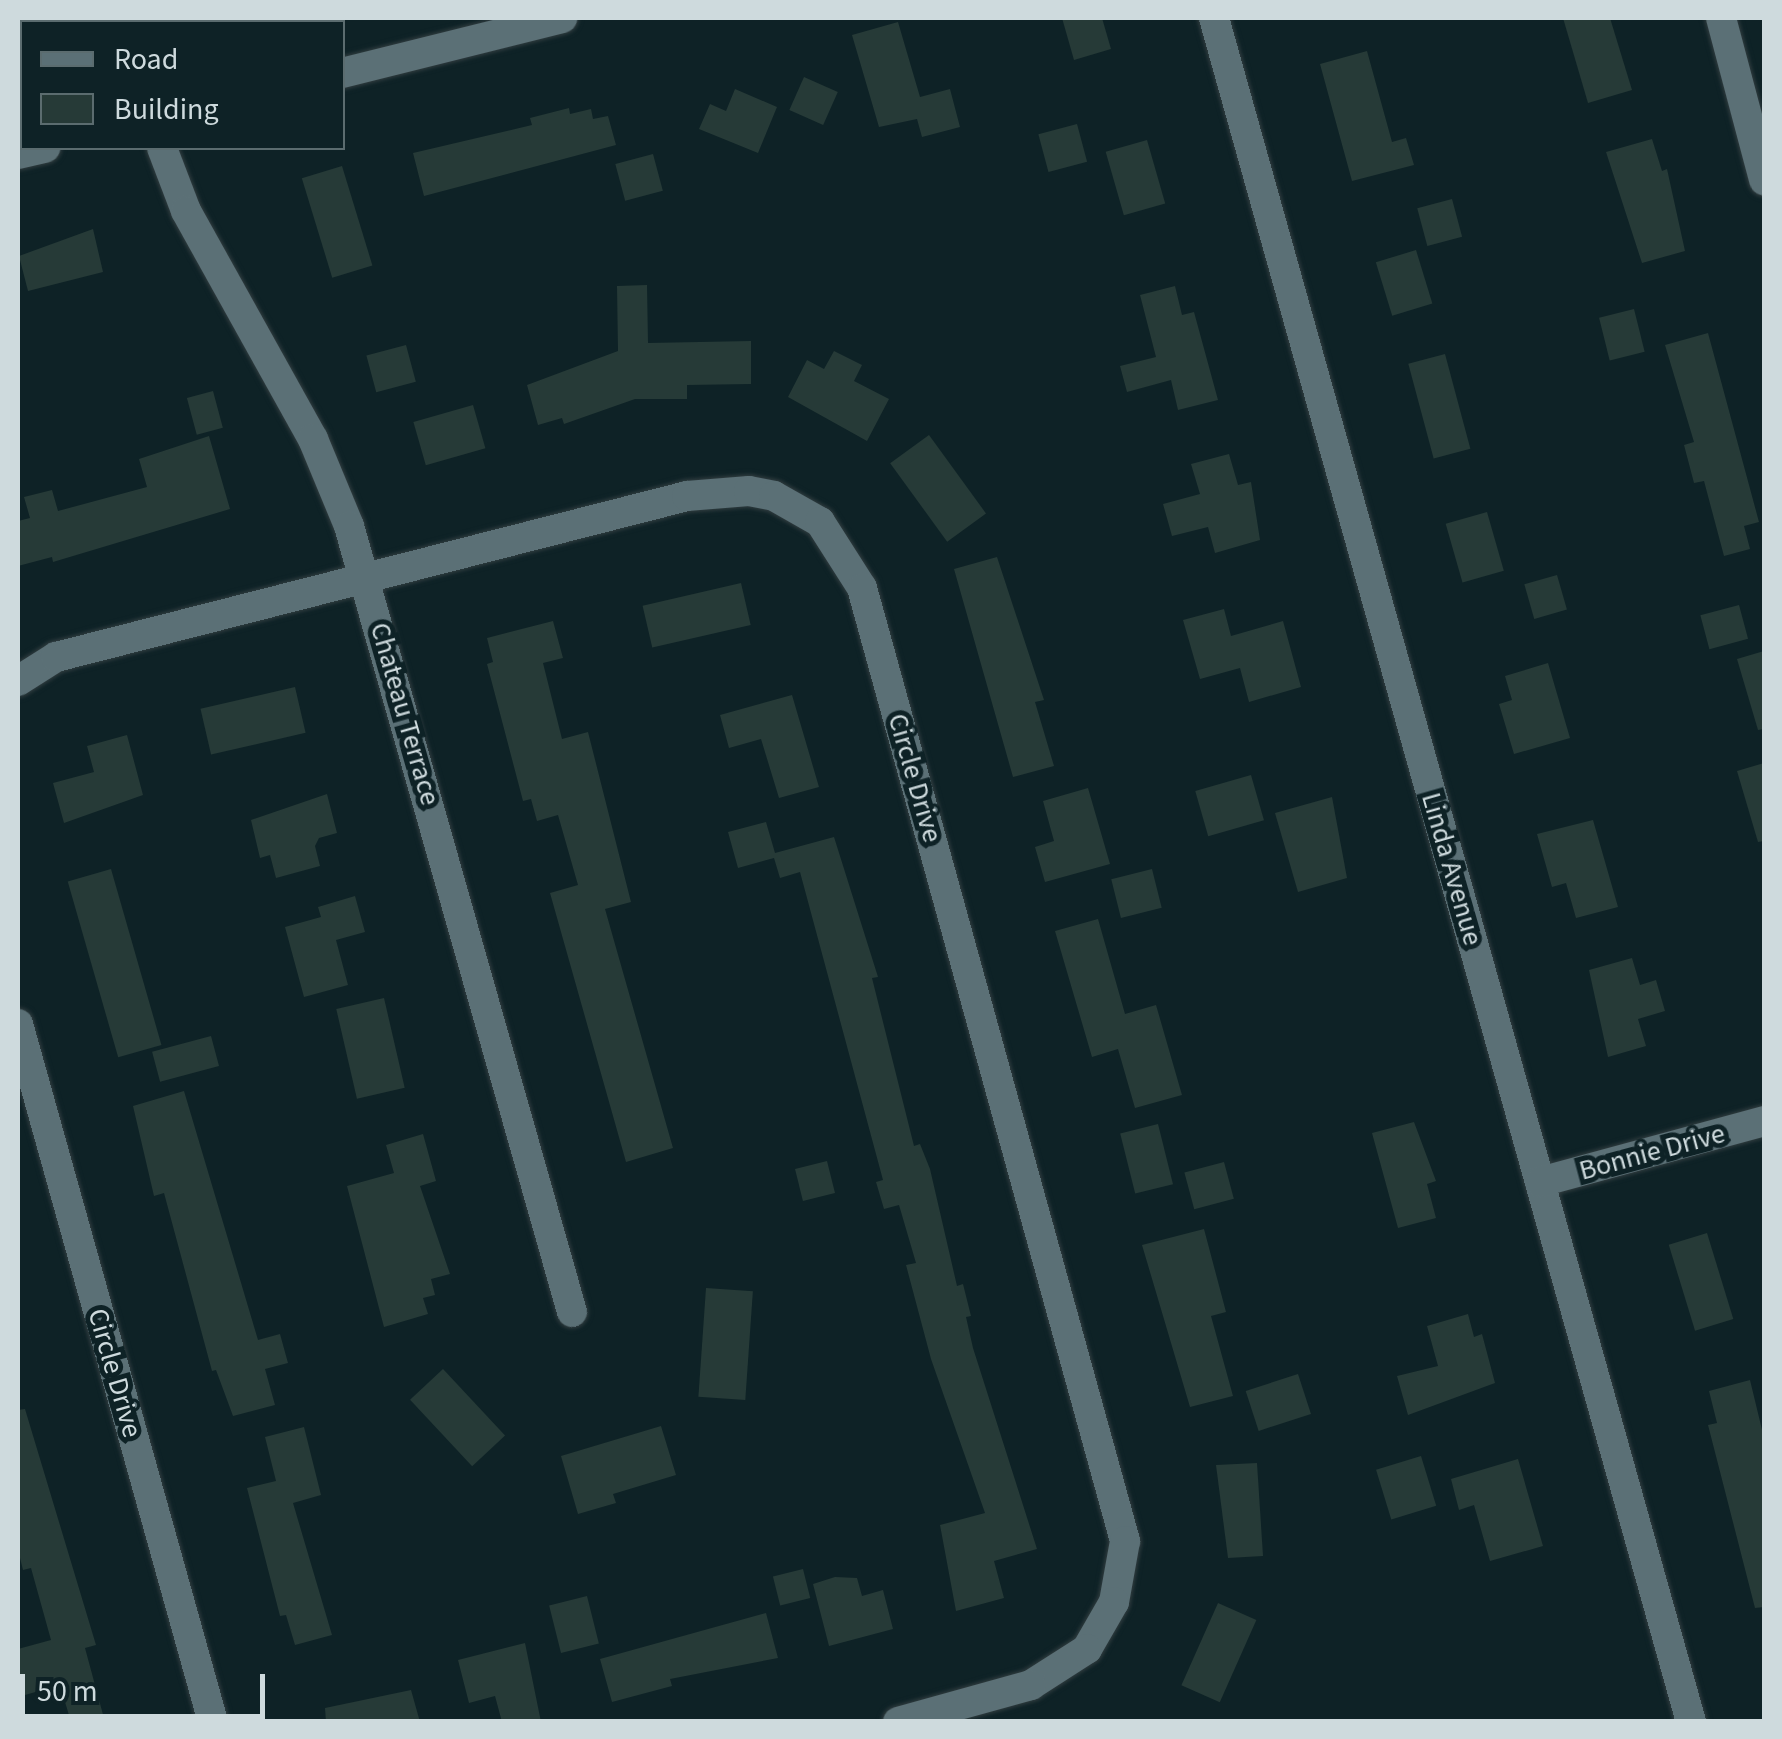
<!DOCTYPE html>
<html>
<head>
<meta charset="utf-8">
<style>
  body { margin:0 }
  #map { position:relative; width:1782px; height:1739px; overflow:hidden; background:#0e2226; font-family:"Source Sans 3",sans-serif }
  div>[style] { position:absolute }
  .building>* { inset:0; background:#263a37; transform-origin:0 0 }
  .roads { filter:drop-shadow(0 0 2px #313d40) drop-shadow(0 0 2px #313d40) }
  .street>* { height:30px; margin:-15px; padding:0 15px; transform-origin:15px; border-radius:15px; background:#5b7076 }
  span { translate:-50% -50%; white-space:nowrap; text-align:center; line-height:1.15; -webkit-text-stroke:10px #0e2226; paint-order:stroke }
  .street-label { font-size:28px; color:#cedadd }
  .frame { position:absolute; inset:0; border:20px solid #cedadd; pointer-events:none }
  .legend { position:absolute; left:20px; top:20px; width:325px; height:130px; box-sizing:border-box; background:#0e2226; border:2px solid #5b6c6f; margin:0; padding:12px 18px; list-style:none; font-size:30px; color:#cedadd }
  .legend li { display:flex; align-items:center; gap:20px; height:50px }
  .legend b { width:50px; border:2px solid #5b6c6f }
  .scale { position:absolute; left:20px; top:1674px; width:245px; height:45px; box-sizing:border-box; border:5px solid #cedadd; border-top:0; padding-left:12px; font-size:30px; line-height:35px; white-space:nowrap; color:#cedadd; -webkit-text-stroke:8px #0e2226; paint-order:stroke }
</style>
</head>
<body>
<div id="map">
  <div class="building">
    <div style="clip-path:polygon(1062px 18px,1102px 18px,1111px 49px,1074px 60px)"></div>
    <div style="clip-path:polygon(1563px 18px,1610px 18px,1632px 90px,1588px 103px)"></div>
    <div style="clip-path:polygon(898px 22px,920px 97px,950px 89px,960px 127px,922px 137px,917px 119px,879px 127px,852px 35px)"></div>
    <div style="clip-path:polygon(1367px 51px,1392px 142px,1406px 138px,1414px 165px,1352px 181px,1320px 64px)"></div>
    <div style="left:804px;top:77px;width:37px;height:36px;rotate:24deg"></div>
    <div style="clip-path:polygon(735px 89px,777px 107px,758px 153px,699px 129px,710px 104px,726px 111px)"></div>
    <div style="clip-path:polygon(569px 108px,570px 114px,591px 109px,593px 119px,608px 116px,616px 145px,424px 196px,413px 153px,532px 125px,530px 118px)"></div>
    <div style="left:1077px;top:124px;width:39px;height:40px;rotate:75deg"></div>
    <div style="clip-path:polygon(1652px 139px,1662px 171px,1667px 169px,1685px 251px,1642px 263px,1606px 152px)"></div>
    <div style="left:1147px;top:140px;width:66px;height:43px;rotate:74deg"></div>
    <div style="left:653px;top:154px;width:38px;height:39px;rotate:75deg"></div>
    <div style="left:342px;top:166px;width:104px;height:42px;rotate:73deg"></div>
    <div style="left:1452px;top:199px;width:39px;height:36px;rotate:75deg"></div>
    <div style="clip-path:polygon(93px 229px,103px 272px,28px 291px,19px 256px)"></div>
    <div style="left:1416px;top:250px;width:56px;height:42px;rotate:73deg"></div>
    <div style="clip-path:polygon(647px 285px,648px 343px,751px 341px,751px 384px,687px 385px,687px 399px,635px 399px,564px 424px,562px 418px,538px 425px,527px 385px,618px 351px,617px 286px)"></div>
    <div style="clip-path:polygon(1175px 286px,1182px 315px,1194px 312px,1218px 400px,1178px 410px,1171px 380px,1127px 392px,1120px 366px,1156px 357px,1140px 295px)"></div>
    <div style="left:1634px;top:309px;width:44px;height:36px;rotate:76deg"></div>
    <div style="clip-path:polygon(1708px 333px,1759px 522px,1744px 526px,1750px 549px,1724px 556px,1704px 481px,1694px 483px,1684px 445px,1694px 442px,1665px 345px)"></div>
    <div style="left:406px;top:345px;width:38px;height:41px;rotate:75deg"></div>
    <div style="clip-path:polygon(834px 351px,862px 365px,854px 381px,889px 399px,867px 441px,788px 397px,807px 360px,824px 369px)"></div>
    <div style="left:1445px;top:354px;width:98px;height:38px;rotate:75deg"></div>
    <div style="left:213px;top:391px;width:38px;height:27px;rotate:75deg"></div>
    <div style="left:473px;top:405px;width:45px;height:62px;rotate:74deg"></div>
    <div style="left:929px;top:435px;width:97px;height:48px;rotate:54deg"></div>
    <div style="clip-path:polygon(209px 436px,230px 509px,53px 562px,52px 557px,18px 566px,18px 521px,30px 518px,24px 497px,52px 490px,58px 511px,147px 487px,139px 459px)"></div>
    <div style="clip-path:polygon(1229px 454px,1238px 485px,1251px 482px,1260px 540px,1215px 553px,1208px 527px,1172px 536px,1163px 504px,1200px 494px,1191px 464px)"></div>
    <div style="left:1487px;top:512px;width:61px;height:43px;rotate:74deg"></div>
    <div style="clip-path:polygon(997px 557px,1044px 700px,1035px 702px,1054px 766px,1013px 777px,954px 569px)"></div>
    <div style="left:1557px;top:575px;width:36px;height:34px;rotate:74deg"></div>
    <div style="left:741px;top:583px;width:43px;height:101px;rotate:77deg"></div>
    <div style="left:1739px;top:605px;width:35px;height:40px;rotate:75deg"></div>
    <div style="clip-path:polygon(1224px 609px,1231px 636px,1283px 621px,1301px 687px,1249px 702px,1240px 668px,1200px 679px,1183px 620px)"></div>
    <div style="clip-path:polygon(553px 621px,563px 658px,543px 663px,562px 739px,588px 732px,631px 902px,605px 909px,673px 1148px,626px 1162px,550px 893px,578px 885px,558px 815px,537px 821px,531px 799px,523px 801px,487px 664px,493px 662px,487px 638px)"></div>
    <div style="clip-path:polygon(1764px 651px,1764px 729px,1758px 730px,1737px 659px)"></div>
    <div style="clip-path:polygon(1548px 663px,1570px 738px,1514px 754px,1499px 704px,1512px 700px,1505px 676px)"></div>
    <div style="left:295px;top:687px;width:47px;height:97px;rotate:77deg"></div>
    <div style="clip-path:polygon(792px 695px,819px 787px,779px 798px,761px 739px,729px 748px,720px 715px)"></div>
    <div style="clip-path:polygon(127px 735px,143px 795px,64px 823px,53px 783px,94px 772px,87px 746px)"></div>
    <div style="clip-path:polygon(1764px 763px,1764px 841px,1758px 842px,1737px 771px)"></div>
    <div style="left:1251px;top:775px;width:47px;height:58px;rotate:74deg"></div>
    <div style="clip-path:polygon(1088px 788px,1110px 864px,1045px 882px,1035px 847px,1054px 841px,1043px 801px)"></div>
    <div style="clip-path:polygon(327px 794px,337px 833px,319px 838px,315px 846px,320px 866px,276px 878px,270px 855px,260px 858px,251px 820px)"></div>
    <div style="clip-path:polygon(1332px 797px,1347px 878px,1298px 892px,1275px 813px)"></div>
    <div style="clip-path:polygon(1593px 820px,1618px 907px,1576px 918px,1566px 883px,1552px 887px,1537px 834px)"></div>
    <div style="clip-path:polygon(766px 822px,775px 853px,834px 837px,878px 977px,872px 978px,914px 1146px,920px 1144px,930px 1169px,957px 1286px,963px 1284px,971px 1316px,966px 1317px,973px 1348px,1037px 1549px,994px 1561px,1004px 1598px,956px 1611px,940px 1525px,985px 1513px,931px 1359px,906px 1265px,916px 1263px,899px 1205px,884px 1209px,876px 1182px,883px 1180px,800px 872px,780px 878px,774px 858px,738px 868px,728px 832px)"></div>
    <div style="left:111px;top:869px;width:183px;height:45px;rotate:74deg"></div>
    <div style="left:1152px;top:869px;width:40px;height:42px;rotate:76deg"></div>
    <div style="clip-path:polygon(355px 896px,365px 932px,336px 940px,348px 985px,304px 997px,285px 927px,321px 917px,318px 907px)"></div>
    <div style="clip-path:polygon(1098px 919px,1125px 1014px,1156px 1005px,1182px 1095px,1135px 1108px,1118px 1049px,1092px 1057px,1055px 931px)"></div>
    <div style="clip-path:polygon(1632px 958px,1640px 985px,1656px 980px,1665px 1011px,1638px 1019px,1646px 1046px,1608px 1057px,1589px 970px)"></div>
    <div style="left:384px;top:998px;width:92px;height:49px;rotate:77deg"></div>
    <div style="left:211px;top:1036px;width:31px;height:61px;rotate:75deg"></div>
    <div style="clip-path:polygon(184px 1091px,258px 1340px,280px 1334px,288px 1363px,265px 1369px,275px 1405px,233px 1416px,216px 1370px,212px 1371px,164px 1193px,154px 1196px,133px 1106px)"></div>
    <div style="clip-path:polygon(1414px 1122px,1436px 1181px,1427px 1184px,1436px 1218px,1398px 1228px,1372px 1133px)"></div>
    <div style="left:1158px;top:1124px;width:62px;height:39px;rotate:76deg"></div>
    <div style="clip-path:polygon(423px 1134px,436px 1181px,420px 1186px,450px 1274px,431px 1279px,435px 1295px,423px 1298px,428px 1314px,384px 1327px,347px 1186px,394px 1173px,386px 1145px)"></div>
    <div style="left:827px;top:1161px;width:33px;height:33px;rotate:76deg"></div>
    <div style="left:1224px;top:1162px;width:38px;height:41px;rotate:75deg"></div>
    <div style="clip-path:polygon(1204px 1229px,1226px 1312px,1211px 1316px,1233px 1396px,1190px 1407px,1142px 1245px)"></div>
    <div style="left:1707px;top:1233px;width:90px;height:40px;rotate:73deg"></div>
    <div style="left:706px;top:1288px;width:47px;height:109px;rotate:4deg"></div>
    <div style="clip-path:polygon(1468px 1314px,1474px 1337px,1482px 1334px,1495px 1383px,1408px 1415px,1397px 1376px,1438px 1366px,1427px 1326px)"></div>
    <div style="left:443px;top:1369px;width:91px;height:45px;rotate:47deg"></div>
    <div style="left:1298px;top:1374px;width:42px;height:55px;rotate:72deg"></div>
    <div style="clip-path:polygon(1750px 1380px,1764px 1438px,1764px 1607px,1755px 1608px,1708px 1425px,1717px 1423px,1709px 1391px)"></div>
    <div style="clip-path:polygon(25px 1409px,96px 1645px,85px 1648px,105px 1722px,71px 1722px,60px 1685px,18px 1697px,18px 1649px,51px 1640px,31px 1568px,23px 1570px,18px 1550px,18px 1410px)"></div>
    <div style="clip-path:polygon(661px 1426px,676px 1475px,613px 1494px,616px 1503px,578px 1514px,561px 1456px)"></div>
    <div style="clip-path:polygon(304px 1427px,321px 1495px,293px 1503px,332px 1635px,295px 1645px,286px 1615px,280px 1616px,247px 1488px,276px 1481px,265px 1437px)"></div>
    <div style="left:1421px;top:1456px;width:52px;height:47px;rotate:73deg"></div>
    <div style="clip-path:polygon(1518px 1459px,1543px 1546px,1490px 1561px,1474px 1505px,1459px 1510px,1451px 1479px)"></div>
    <div style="clip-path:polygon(1257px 1463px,1263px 1556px,1228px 1558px,1216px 1465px)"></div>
    <div style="left:803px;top:1569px;width:30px;height:31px;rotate:76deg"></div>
    <div style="clip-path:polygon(835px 1577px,857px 1578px,862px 1596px,883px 1590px,893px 1629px,829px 1646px,813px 1584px)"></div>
    <div style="left:587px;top:1596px;width:49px;height:39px;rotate:76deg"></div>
    <div style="left:1218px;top:1603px;width:42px;height:90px;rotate:24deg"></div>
    <div style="clip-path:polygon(766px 1613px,778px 1658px,670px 1679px,672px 1686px,612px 1702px,600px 1659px)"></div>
    <div style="clip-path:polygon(525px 1643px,541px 1722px,502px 1722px,495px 1696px,469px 1703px,458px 1660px)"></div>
    <div style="clip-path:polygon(411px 1690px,420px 1722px,326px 1722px,325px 1708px)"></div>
  </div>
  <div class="roads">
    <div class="street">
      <div style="left:124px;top:18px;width:4px;rotate:63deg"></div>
      <div style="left:1214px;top:18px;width:1770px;rotate:74.36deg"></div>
      <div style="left:1721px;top:18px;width:168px;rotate:75.1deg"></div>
      <div style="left:342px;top:73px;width:227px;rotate:-14deg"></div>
      <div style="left:162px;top:148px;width:67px;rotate:69.1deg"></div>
      <div style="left:186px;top:211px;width:261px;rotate:60.9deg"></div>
      <div style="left:313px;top:439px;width:94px;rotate:67.5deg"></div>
      <div style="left:349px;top:526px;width:817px;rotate:74.16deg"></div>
      <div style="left:18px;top:154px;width:28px;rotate:-13deg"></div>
      <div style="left:18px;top:681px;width:45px;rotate:-32.3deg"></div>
      <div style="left:56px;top:657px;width:651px;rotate:-14.31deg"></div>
      <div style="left:687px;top:496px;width:62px;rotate:-4.6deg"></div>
      <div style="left:749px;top:491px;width:25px;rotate:11deg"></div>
      <div style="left:774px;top:496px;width:53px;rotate:29.5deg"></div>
      <div style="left:820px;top:522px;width:78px;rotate:57.5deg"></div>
      <div style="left:862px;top:588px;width:989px;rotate:74.57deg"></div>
      <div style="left:1125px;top:1541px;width:62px;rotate:100.2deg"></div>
      <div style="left:1114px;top:1602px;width:54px;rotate:119.9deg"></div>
      <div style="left:1087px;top:1649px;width:67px;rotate:147.3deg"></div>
      <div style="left:1031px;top:1685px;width:138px;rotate:164.5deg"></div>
      <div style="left:18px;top:1024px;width:725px;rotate:74.39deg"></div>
      <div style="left:1540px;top:1182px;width:232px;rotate:-15.2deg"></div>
    </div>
  </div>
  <div class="street-label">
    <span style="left:405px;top:714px;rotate:74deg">Chateau Terrace</span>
    <span style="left:915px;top:778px;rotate:74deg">Circle Drive</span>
    <span style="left:1452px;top:869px;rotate:74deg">Linda Avenue</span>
    <span style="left:1652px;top:1152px;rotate:-15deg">Bonnie Drive</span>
    <span style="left:115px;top:1373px;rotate:74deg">Circle Drive</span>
  </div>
  <div class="frame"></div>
  <ul class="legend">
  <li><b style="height:12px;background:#5b7076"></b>Road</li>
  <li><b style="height:28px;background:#263a37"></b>Building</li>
  </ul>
  <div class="scale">50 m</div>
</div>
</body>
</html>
